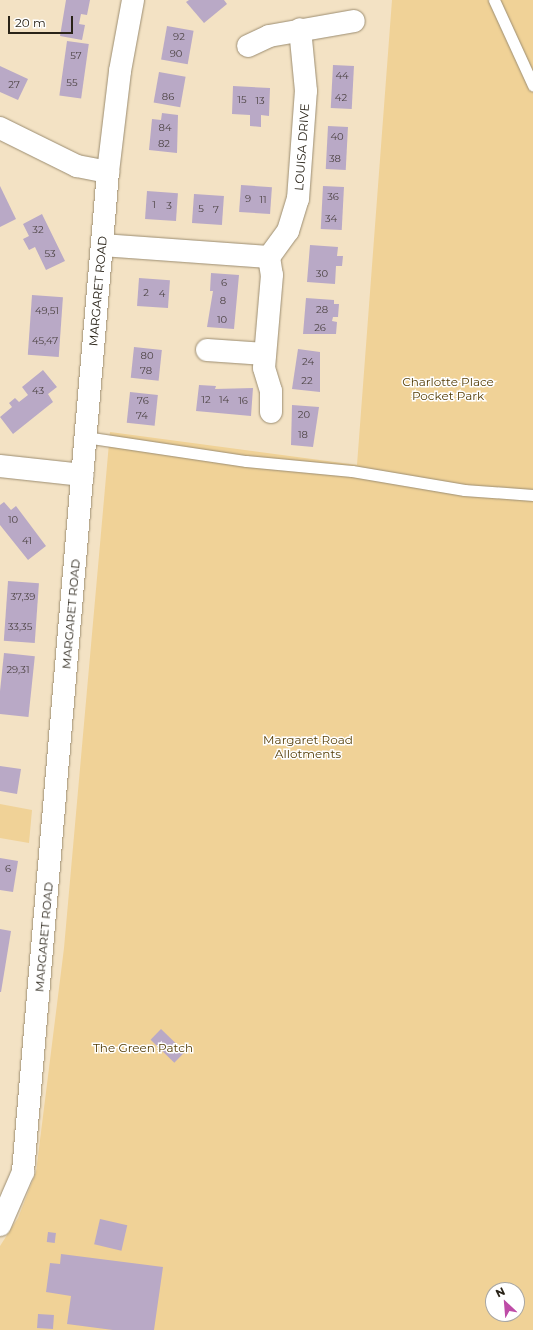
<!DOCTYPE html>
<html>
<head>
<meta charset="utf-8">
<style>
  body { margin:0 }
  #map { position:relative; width:533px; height:1330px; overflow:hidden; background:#f3e2c4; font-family:Montserrat,sans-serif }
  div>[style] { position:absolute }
  .green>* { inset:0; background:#f0d297 }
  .building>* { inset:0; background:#b9a9c6; transform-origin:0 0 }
  .roads { filter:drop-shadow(0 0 1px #9c8d71) drop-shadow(0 0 1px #9c8d71) }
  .service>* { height:11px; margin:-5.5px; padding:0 5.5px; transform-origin:5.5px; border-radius:5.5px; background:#fff }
  .minor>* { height:22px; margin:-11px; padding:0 11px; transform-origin:11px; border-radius:11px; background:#fff }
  span { translate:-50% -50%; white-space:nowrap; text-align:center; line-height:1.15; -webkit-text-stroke:3px #fff; paint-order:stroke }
  .number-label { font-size:10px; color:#4d4444 }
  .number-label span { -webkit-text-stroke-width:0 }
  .street-label { font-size:12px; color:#292318 }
  .park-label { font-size:12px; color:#543d06 }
  .north { position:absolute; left:485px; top:1282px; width:40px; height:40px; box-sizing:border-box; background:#fff; border:1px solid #a9a7a3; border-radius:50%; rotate:334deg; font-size:11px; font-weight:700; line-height:16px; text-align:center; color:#292318 }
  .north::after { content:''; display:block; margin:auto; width:14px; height:18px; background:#be4ca7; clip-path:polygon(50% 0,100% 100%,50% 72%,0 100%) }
  .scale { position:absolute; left:8px; top:16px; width:65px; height:18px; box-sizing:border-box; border:2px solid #292318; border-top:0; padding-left:5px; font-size:12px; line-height:14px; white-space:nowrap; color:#292318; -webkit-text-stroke:3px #fff; paint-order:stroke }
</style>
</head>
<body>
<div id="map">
  <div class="green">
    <div style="clip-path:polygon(evenodd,392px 0,533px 0,533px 1330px,0 1330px,0 1246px,18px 1218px,36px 1172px,64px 948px,110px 432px,357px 465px,392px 0,493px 1290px,517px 1290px,517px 1314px,493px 1314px,493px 1290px)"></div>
    <div style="clip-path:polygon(0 804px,32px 810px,29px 843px,0 838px)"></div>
  </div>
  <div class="building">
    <div style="clip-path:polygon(66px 0,90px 0,87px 15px,81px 14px,79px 24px,85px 25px,82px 40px,60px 36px)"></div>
    <div style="clip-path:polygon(189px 0,224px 0,227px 4px,204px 23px,186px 2px)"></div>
    <div style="left:167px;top:26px;width:27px;height:34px;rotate:10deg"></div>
    <div style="left:67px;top:41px;width:22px;height:55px;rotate:8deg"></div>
    <div style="left:333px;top:65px;width:21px;height:43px;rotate:3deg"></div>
    <div style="clip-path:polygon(0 66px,28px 79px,18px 100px,0 92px)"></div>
    <div style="left:159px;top:72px;width:27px;height:31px;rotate:10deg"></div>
    <div style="clip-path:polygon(233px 86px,270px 88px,269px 116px,261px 115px,261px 127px,250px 126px,250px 115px,232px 114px)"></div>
    <div style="clip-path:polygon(162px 113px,178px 115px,177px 153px,149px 150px,152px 119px,161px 120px)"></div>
    <div style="left:328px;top:126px;width:20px;height:43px;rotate:3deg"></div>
    <div style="left:241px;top:185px;width:31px;height:27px;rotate:4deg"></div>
    <div style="clip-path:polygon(0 186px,16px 219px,0 227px)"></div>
    <div style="left:323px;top:186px;width:21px;height:43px;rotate:3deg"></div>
    <div style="left:147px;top:191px;width:31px;height:28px;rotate:4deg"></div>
    <div style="left:194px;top:194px;width:30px;height:29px;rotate:4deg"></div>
    <div style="clip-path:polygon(42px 214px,65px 261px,46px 270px,35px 247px,29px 250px,23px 239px,29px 236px,23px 224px)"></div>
    <div style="clip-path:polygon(310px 245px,338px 247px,337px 256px,343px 256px,342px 266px,336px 266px,335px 284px,307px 282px)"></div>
    <div style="clip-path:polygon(211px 273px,239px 275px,234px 329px,207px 327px,213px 291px,210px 291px)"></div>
    <div style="left:139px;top:278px;width:31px;height:28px;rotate:4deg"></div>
    <div style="left:32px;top:295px;width:31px;height:60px;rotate:4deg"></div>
    <div style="clip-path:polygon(306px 298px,334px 300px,334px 304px,339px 304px,338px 317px,333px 317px,332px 321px,337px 322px,336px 334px,303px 334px)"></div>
    <div style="left:134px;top:347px;width:28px;height:31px;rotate:6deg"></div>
    <div style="clip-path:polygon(298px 349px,320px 352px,320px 392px,292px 389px)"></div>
    <div style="clip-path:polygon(43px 370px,57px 387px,48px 394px,53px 402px,13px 434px,0 417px,12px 407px,9px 403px,15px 398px,19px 402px,28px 395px,22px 387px)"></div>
    <div style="clip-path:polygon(199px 385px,216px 386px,215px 389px,253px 388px,251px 416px,196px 411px)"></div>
    <div style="left:130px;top:392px;width:28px;height:31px;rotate:6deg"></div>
    <div style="clip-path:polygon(292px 405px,319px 407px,313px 447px,291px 445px)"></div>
    <div style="clip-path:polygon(4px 502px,11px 510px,16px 506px,46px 546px,28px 560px,0 525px,0 505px)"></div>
    <div style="left:8px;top:581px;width:31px;height:60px;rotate:4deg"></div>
    <div style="left:4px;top:653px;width:31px;height:61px;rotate:6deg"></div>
    <div style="clip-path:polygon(0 766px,21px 769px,17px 794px,0 791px)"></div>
    <div style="clip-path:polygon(0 858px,18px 861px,13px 892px,0 890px)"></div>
    <div style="clip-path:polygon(0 929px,11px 931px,1px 992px,0 992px)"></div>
    <div style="left:161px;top:1029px;width:33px;height:15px;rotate:44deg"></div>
    <div style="left:100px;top:1219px;width:28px;height:26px;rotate:13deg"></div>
    <div style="left:48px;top:1232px;width:8px;height:10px;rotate:7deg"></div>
    <div style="clip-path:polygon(61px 1254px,163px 1267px,154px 1330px,113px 1330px,67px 1324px,71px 1296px,46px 1292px,50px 1263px,60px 1264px)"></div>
    <div style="left:38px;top:1314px;width:16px;height:14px;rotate:4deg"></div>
  </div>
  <div class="roads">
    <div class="service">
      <div style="left:494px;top:0;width:94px;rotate:65.4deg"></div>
      <div style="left:85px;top:437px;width:163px;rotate:8.5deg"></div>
      <div style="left:246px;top:461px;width:106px;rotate:5.4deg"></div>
      <div style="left:352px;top:471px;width:114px;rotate:9.6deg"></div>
      <div style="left:464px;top:490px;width:69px;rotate:4.1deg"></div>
    </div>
    <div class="minor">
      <div style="left:248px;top:46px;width:23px;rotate:-25deg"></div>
      <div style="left:269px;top:36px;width:86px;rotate:-10deg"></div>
      <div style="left:0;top:128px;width:86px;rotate:26.3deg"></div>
      <div style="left:77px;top:166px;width:32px;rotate:11deg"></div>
      <div style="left:102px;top:245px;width:167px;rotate:4.1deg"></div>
      <div style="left:269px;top:257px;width:32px;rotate:-54deg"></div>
      <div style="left:288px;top:231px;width:34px;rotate:-73deg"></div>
      <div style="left:298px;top:199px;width:108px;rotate:-85.8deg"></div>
      <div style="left:306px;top:91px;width:62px;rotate:-95.5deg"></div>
      <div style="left:269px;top:257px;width:18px;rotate:81deg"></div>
      <div style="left:272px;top:275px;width:93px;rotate:94.9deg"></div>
      <div style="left:264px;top:368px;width:24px;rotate:73deg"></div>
      <div style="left:271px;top:391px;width:21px;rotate:90deg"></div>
      <div style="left:207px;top:350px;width:58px;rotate:3.9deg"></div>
      <div style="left:0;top:466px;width:83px;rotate:6.2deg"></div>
      <div style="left:0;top:1225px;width:58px;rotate:-66.5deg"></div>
      <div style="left:23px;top:1172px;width:1004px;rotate:-85.14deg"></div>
      <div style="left:108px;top:172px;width:102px;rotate:-83.2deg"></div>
      <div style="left:120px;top:71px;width:72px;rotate:-79.6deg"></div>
    </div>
  </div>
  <div class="number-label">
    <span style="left:179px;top:37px">92</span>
    <span style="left:176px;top:54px">90</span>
    <span style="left:76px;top:56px">57</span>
    <span style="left:342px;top:76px">44</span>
    <span style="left:72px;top:83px">55</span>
    <span style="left:14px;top:85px">27</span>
    <span style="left:168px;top:97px">86</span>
    <span style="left:341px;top:98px">42</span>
    <span style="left:242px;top:100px">15</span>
    <span style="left:260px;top:101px">13</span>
    <span style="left:165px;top:128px">84</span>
    <span style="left:337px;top:137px">40</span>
    <span style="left:164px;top:144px">82</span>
    <span style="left:335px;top:159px">38</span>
    <span style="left:333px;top:197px">36</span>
    <span style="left:248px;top:199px">9</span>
    <span style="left:263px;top:200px">11</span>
    <span style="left:154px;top:205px">1</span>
    <span style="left:169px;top:206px">3</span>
    <span style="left:201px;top:209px">5</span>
    <span style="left:216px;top:210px">7</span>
    <span style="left:331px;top:219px">34</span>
    <span style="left:38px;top:230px">32</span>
    <span style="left:50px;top:254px">53</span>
    <span style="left:322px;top:274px">30</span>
    <span style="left:224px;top:283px">6</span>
    <span style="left:146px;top:293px">2</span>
    <span style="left:162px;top:294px">4</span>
    <span style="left:223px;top:301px">8</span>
    <span style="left:322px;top:310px">28</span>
    <span style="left:47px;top:311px">49,51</span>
    <span style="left:222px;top:320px">10</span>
    <span style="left:320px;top:328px">26</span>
    <span style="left:45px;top:341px">45,47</span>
    <span style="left:147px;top:356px">80</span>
    <span style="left:308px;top:362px">24</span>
    <span style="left:146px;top:371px">78</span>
    <span style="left:307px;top:381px">22</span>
    <span style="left:38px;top:391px">43</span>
    <span style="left:206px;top:400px">12</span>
    <span style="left:224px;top:400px">14</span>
    <span style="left:143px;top:401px">76</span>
    <span style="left:243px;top:401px">16</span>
    <span style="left:304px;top:415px">20</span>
    <span style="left:142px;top:416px">74</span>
    <span style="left:303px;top:435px">18</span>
    <span style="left:13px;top:520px">10</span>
    <span style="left:27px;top:541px">41</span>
    <span style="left:23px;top:597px">37,39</span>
    <span style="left:20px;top:627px">33,35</span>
    <span style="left:18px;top:670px">29,31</span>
    <span style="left:8px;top:869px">6</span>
  </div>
  <div class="street-label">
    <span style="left:302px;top:147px;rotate:-86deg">LOUISA DRIVE</span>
    <span style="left:98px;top:291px;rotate:-85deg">MARGARET ROAD</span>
    <span style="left:71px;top:614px;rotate:-85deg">MARGARET ROAD</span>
    <span style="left:44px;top:937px;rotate:-85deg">MARGARET ROAD</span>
  </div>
  <div class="park-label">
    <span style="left:448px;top:389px">Charlotte Place<br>Pocket Park</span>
    <span style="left:308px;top:747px">Margaret Road<br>Allotments</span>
    <span style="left:143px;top:1048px">The Green Patch</span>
  </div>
  <div class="north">N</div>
  <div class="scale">20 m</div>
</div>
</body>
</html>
